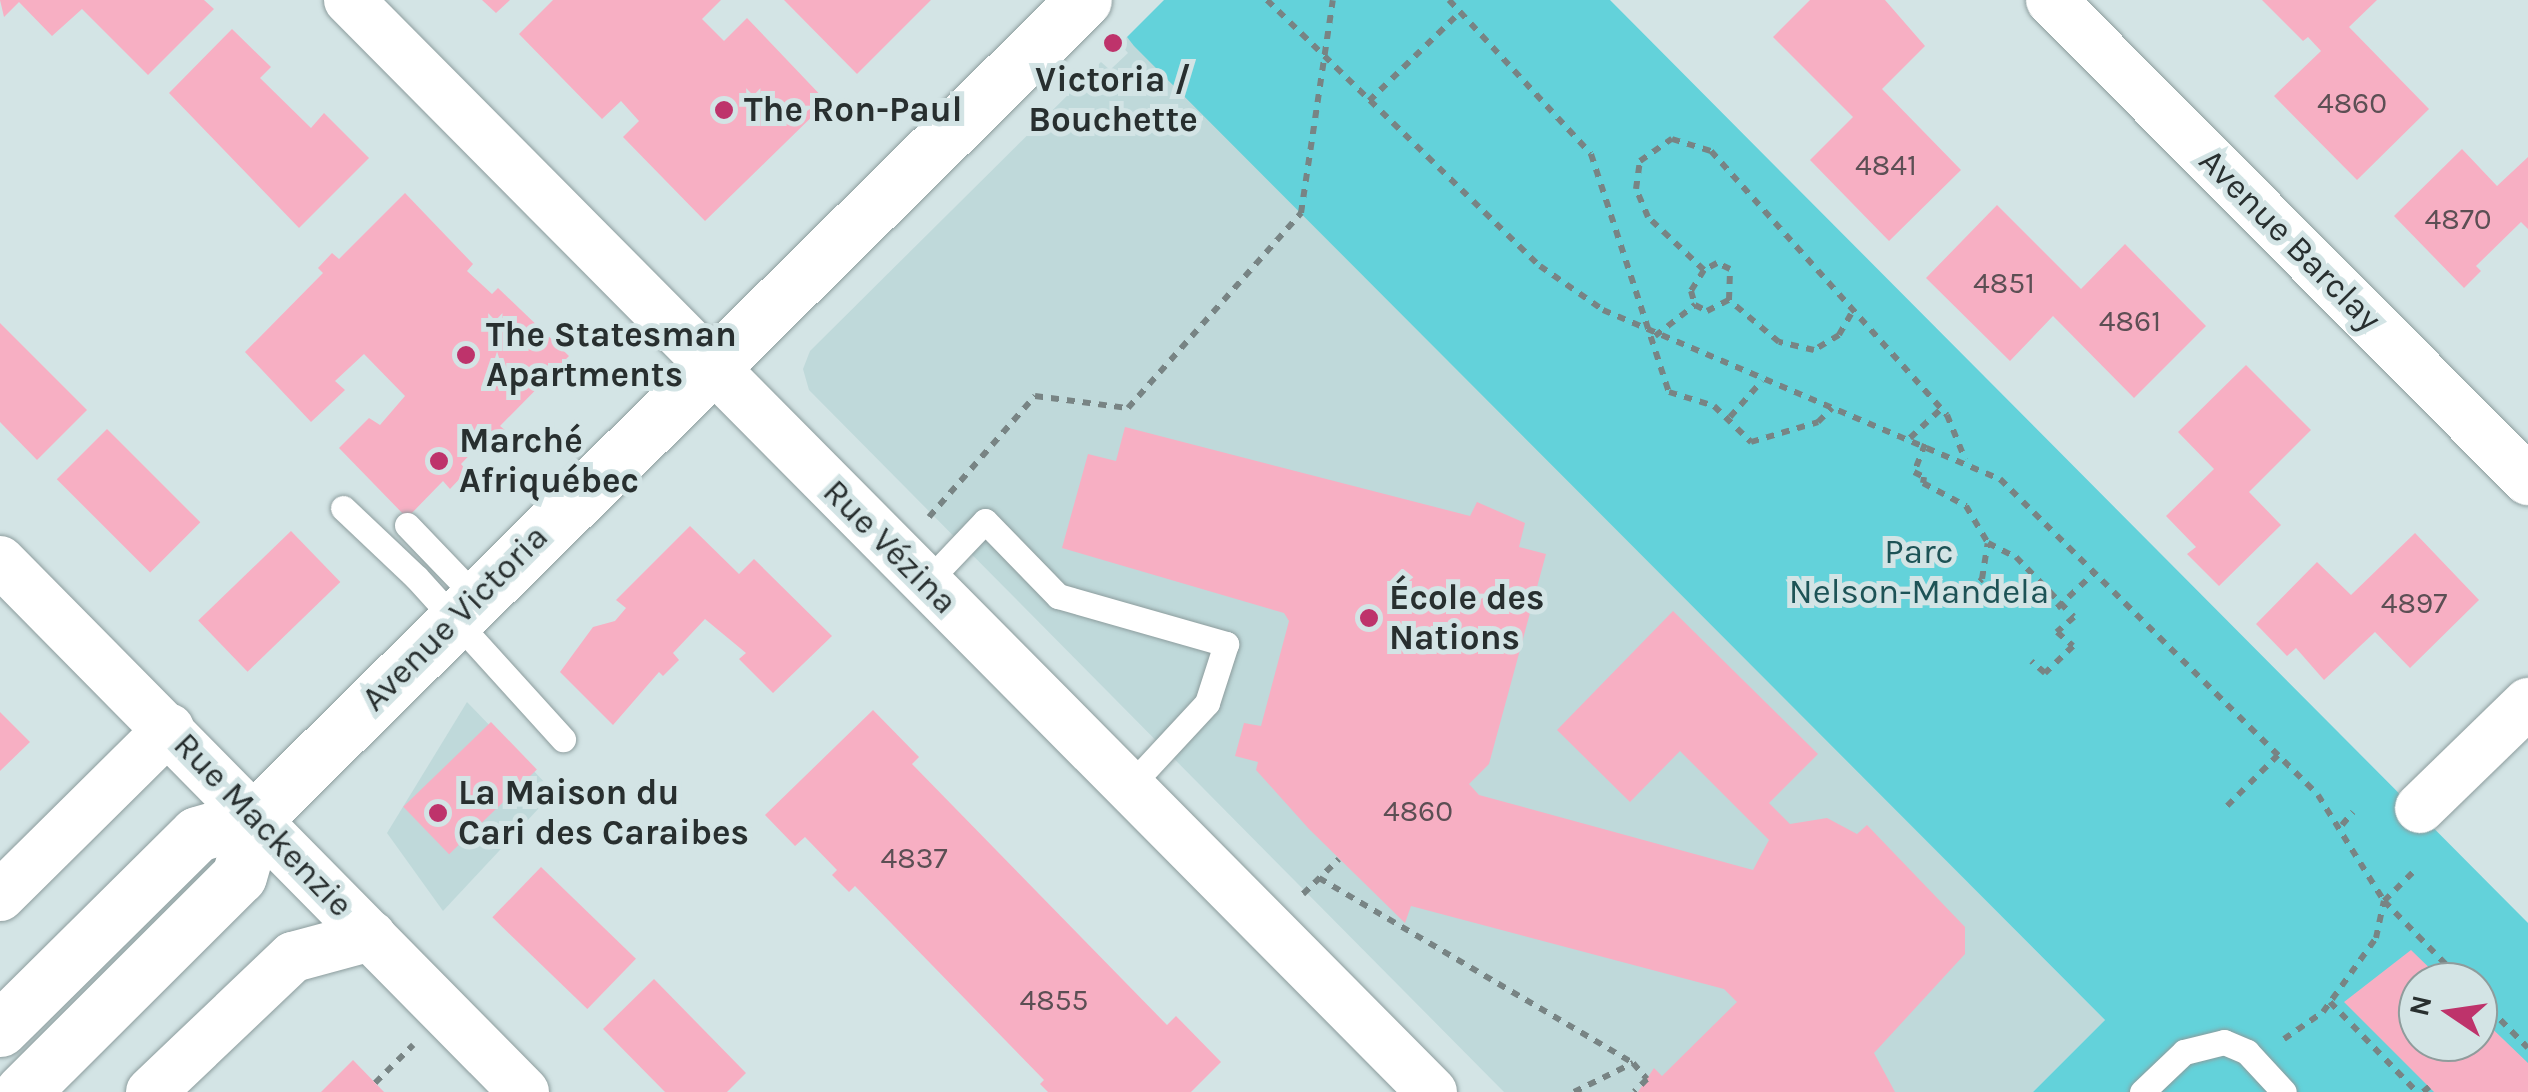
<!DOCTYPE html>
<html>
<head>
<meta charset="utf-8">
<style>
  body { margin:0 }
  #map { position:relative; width:2528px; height:1092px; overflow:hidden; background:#d3e4e5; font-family:Karla,sans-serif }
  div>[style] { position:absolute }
  .built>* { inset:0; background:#bfd9da }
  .green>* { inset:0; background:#63d2da }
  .building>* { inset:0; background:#f7afc3; transform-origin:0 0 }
  .path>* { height:6px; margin-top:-3px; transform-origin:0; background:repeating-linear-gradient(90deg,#788484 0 8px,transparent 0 16px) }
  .roads { filter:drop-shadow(0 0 2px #8c9c9d) drop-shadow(0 0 2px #8c9c9d) }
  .lane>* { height:25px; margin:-12.5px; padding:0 12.5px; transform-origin:12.5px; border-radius:12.5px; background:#fff }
  .street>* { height:50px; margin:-25px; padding:0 25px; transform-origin:25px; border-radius:25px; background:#fff }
  .secondary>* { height:55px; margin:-27.5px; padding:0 27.5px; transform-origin:27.5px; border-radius:27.5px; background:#fff }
  .dots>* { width:28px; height:28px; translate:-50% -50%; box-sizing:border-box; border:5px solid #d3e4e5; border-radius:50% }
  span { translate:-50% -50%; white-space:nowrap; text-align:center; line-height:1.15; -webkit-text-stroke:10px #d3e4e5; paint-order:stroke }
  .number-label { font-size:30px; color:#5c4f54 }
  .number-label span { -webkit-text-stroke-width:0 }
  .poi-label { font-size:35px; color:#282f2f; font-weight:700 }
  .left { translate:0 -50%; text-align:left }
  .street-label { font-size:35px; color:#282f2f }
  .park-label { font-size:35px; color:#1d5356 }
  .north { position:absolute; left:2398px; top:962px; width:100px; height:100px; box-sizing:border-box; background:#d3e4e5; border:2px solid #8f9c9c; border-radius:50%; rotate:283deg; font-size:28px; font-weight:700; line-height:40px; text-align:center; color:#282f2f }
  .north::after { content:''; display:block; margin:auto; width:35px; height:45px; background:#be336b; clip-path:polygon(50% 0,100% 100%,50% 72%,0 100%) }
</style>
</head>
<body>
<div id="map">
  <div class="built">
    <div style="clip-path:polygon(1127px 37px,2105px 1020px,2033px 1092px,1504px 1092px,809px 390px,803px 369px,810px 351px,1101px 62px,1110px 70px,1128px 53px,1120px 44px)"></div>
    <div style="clip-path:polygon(467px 702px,554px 792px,443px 911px,387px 833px)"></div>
  </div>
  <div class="green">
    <div style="clip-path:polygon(evenodd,1164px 0,1610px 0,2528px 923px,2528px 1092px,2033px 1092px,2105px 1020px,1134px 46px,1127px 37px,1164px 0,2418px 982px,2478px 982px,2478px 1042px,2418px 1042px,2418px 982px)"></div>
  </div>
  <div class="building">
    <div style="clip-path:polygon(0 0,204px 0,214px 9px,148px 75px,82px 9px,52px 36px,19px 2px,4px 17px)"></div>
    <div style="clip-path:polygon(482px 0,510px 0,496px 13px)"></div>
    <div style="clip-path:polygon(553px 0,721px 0,702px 19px,724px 41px,747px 18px,827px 102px,705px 221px,623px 137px,639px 121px,621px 101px,602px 119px,519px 34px)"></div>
    <div style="clip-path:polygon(784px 0,931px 0,857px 74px)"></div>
    <div style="clip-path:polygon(1810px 0,1885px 0,1925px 46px,1882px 89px,1961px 170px,1889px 241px,1810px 160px,1853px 117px,1773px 37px)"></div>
    <div style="clip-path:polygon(2262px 0,2377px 0,2349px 27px,2429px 109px,2357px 180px,2274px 96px,2321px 51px,2308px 37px,2303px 41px)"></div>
    <div style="clip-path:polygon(232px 29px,271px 67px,260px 78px,311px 128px,324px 113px,369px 158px,299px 228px,169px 93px)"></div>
    <div style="clip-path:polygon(2462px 149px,2497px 186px,2528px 157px,2528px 229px,2521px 222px,2476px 266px,2481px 271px,2464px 288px,2394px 216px)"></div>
    <div style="clip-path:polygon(405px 193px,473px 264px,467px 271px,492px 294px,498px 288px,569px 356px,500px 426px,506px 431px,492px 446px,486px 438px,461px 464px,467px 471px,450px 489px,443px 481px,407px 518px,339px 448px,369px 418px,380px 425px,405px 396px,364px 354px,335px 381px,345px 390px,311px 422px,245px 352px,323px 273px,318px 268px,332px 253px,339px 259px)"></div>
    <div style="clip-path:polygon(1997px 205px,2081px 289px,2125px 244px,2206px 326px,2134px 398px,2053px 316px,2010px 361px,1926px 278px)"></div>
    <div style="clip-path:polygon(0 323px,87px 410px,37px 460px,0 422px)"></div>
    <div style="clip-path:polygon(2246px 365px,2311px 430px,2249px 492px,2281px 525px,2219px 586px,2187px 554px,2196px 547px,2166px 516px,2214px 469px,2178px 432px)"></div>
    <div style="clip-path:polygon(1125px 427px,1470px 516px,1477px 502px,1525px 523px,1519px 547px,1546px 554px,1489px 764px,1469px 784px,1479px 795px,1753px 870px,1769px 840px,1680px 751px,1630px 802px,1557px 730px,1673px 611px,1818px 754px,1769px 803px,1790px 824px,1827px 818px,1857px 834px,1867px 825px,1965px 927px,1965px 954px,1874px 1053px,1895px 1092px,1638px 1092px,1654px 1068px,1662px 1076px,1737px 1002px,1724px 989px,1411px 906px,1405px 923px,1309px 829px,1256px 770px,1258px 762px,1235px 756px,1244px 723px,1261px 726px,1289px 621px,1284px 613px,1062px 548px,1088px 454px,1116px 461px)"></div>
    <div style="left:107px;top:429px;width:132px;height:71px;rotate:45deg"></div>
    <div style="clip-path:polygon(690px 526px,739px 574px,754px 559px,832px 636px,773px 693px,739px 659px,746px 653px,705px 619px,673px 653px,679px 660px,663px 676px,659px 672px,613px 725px,560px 672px,593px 627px,615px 621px,626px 608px,616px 600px)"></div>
    <div style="left:291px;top:531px;width:71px;height:129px;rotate:46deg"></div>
    <div style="clip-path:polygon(2415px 533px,2479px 600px,2410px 668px,2375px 632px,2324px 680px,2296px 648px,2287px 656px,2256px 624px,2317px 562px,2351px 595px)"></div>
    <div style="clip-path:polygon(873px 710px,919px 757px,912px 764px,1167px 1025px,1176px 1016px,1221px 1062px,1191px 1092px,1048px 1092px,1040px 1084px,1044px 1080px,855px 886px,849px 892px,832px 875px,837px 870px,805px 837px,795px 846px,765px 815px)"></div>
    <div style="clip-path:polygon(0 712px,30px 742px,0 771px)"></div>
    <div style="left:491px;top:722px;width:66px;height:122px;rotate:46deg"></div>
    <div style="left:541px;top:867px;width:132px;height:70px;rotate:44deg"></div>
    <div style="clip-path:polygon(2411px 950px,2444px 982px,2418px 982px,2418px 1042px,2478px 1042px,2478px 1015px,2528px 1063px,2528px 1092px,2434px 1092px,2344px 1002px)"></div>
    <div style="clip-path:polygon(654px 979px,746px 1073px,727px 1092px,665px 1092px,603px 1029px)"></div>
    <div style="clip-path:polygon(353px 1060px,384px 1092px,321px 1092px)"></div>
  </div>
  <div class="path">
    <div style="left:1267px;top:0;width:381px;rotate:44.3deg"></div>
    <div style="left:1540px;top:266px;width:77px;rotate:34.9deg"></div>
    <div style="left:1603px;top:310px;width:431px;rotate:23.1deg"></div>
    <div style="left:2000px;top:479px;width:448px;rotate:44.8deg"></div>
    <div style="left:2318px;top:795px;width:125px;rotate:58.1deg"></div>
    <div style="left:2384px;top:901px;width:113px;rotate:45.7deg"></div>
    <div style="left:1449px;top:0;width:209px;rotate:47.3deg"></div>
    <div style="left:1591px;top:154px;width:250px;rotate:71.9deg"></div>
    <div style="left:1669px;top:392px;width:47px;rotate:17.3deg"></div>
    <div style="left:1714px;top:406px;width:52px;rotate:44.2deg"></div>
    <div style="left:1751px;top:442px;width:70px;rotate:-16.6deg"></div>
    <div style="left:1818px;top:422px;width:20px;rotate:-45deg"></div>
    <div style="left:1369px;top:101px;width:123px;rotate:-44.3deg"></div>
    <div style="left:1704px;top:270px;width:25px;rotate:122deg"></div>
    <div style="left:1691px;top:291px;width:15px;rotate:74deg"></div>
    <div style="left:1695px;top:305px;width:13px;rotate:27deg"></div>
    <div style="left:1707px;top:311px;width:25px;rotate:-27deg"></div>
    <div style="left:1851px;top:314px;width:24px;rotate:120deg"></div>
    <div style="left:1839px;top:335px;width:29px;rotate:149deg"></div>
    <div style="left:1814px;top:350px;width:36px;rotate:-167deg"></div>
    <div style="left:1779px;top:342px;width:65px;rotate:-140deg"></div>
    <div style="left:1729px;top:300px;width:31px;rotate:-88deg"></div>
    <div style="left:1730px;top:269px;width:14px;rotate:-155deg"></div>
    <div style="left:1717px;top:263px;width:15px;rotate:152deg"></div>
    <div style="left:1704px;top:270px;width:77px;rotate:-136.6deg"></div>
    <div style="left:1648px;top:217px;width:30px;rotate:-113deg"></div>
    <div style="left:1636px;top:189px;width:28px;rotate:-82deg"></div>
    <div style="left:1640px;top:161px;width:39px;rotate:-35deg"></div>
    <div style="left:1672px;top:139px;width:41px;rotate:17.1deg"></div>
    <div style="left:1711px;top:151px;width:354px;rotate:48.2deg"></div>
    <div style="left:1947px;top:415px;width:48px;rotate:67.8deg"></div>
    <div style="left:1655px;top:336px;width:51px;rotate:-37.8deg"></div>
    <div style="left:1730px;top:417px;width:48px;rotate:-48.4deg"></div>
    <div style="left:1910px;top:438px;width:42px;rotate:-43.1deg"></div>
    <div style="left:1925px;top:444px;width:30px;rotate:111deg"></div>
    <div style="left:1914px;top:472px;width:11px;rotate:27deg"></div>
    <div style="left:1924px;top:477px;width:6px;rotate:99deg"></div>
    <div style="left:1923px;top:483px;width:49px;rotate:28.1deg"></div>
    <div style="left:1966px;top:506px;width:43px;rotate:59.3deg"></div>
    <div style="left:1988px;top:543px;width:31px;rotate:27deg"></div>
    <div style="left:2016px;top:557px;width:83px;rotate:46deg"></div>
    <div style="left:2074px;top:617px;width:23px;rotate:139deg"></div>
    <div style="left:2057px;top:632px;width:21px;rotate:41deg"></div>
    <div style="left:2073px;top:646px;width:39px;rotate:136deg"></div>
    <div style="left:2045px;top:673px;width:18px;rotate:-139deg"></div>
    <div style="left:929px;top:517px;width:161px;rotate:-48.8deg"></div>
    <div style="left:1035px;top:396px;width:94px;rotate:7.4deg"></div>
    <div style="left:1128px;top:408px;width:261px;rotate:-48.4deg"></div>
    <div style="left:1301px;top:213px;width:215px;rotate:-81.5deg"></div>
    <div style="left:1957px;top:604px;width:35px;rotate:-45deg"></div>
    <div style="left:1982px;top:579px;width:36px;rotate:-81deg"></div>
    <div style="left:2057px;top:608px;width:54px;rotate:-43.5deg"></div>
    <div style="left:2227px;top:806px;width:72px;rotate:-45deg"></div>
    <div style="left:2342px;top:825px;width:17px;rotate:-50deg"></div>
    <div style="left:1319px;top:878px;width:364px;rotate:30.5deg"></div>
    <div style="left:1303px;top:894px;width:50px;rotate:-44.2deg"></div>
    <div style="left:2478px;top:997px;width:71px;rotate:45.6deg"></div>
    <div style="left:2330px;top:1002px;width:125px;rotate:46deg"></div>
    <div style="left:2284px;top:1039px;width:47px;rotate:-34.7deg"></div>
    <div style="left:2323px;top:1012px;width:91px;rotate:-54.4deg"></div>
    <div style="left:2376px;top:938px;width:38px;rotate:-78deg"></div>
    <div style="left:2384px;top:901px;width:41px;rotate:-45deg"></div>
    <div style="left:375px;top:1083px;width:54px;rotate:-45deg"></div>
    <div style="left:1574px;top:1092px;width:66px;rotate:-26.2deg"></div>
    <div style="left:1633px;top:1063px;width:21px;rotate:49deg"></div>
    <div style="left:1647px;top:1079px;width:18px;rotate:135deg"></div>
    <div style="left:2423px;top:1092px;width:8px;rotate:-40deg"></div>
  </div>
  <div class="roads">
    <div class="lane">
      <div style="left:343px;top:508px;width:100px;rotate:43.4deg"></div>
      <div style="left:416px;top:577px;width:219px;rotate:47.8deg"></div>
      <div style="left:407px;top:525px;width:100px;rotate:46.2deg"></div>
      <div style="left:927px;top:582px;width:84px;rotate:-46.4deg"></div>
      <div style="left:985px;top:521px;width:105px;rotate:45.8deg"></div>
      <div style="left:1058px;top:596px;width:175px;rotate:15.9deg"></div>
      <div style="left:1226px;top:644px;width:62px;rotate:107.9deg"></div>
      <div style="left:1207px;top:703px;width:115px;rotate:132.9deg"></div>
      <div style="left:2142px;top:1092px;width:58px;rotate:-43.6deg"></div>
      <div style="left:2184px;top:1052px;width:41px;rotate:-14deg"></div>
      <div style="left:2224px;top:1042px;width:25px;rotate:23deg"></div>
      <div style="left:2247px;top:1052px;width:54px;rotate:47.2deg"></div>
    </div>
    <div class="street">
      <div style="left:349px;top:0;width:1538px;rotate:45.24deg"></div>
      <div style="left:2051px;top:0;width:677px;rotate:45.18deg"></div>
      <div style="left:0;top:561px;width:746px;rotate:45.38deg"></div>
      <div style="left:2420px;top:808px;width:151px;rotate:-44.2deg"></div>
      <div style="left:0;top:896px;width:238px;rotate:-44.7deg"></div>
      <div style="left:151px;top:1092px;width:196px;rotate:-43.6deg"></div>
      <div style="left:293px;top:957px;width:81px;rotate:-15.1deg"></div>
    </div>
    <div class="secondary">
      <div style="left:0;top:1029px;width:277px;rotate:-44.7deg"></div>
      <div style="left:197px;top:834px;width:61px;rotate:-16.1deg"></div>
      <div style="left:22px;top:1092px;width:306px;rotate:-44.9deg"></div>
      <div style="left:239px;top:876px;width:61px;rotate:-73.9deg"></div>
      <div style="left:256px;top:817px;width:1163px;rotate:-44.62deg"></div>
    </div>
  </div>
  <div class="dots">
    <div style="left:1113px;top:43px;background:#be336b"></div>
    <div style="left:724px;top:110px;background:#be336b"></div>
    <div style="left:466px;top:355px;background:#be336b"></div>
    <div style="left:439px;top:461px;background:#be336b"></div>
    <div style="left:1369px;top:618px;background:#be336b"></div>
    <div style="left:438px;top:813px;background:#be336b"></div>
  </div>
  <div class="number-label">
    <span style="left:2352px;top:103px">4860</span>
    <span style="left:1886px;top:165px">4841</span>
    <span style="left:2458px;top:219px">4870</span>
    <span style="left:2004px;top:283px">4851</span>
    <span style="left:2130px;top:321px">4861</span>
    <span style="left:2414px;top:603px">4897</span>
    <span style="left:1418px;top:811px">4860</span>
    <span style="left:914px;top:858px">4837</span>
    <span style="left:1054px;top:1000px">4855</span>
  </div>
  <div class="poi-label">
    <span style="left:1113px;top:100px">Victoria /<br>Bouchette</span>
    <span class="left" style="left:744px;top:110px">The Ron-Paul</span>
    <span class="left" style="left:486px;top:355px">The Statesman<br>Apartments</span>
    <span class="left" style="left:459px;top:461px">Marché<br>Afriquébec</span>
    <span class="left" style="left:1389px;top:618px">École des<br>Nations</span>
    <span class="left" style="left:458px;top:813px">La Maison du<br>Cari des Caraibes</span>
  </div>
  <div class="street-label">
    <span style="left:2290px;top:240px;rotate:45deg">Avenue Barclay</span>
    <span style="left:890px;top:547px;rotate:45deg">Rue Vézina</span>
    <span style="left:455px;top:618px;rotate:-45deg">Avenue Victoria</span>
    <span style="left:263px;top:825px;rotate:46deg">Rue Mackenzie</span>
  </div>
  <div class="park-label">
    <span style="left:1919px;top:572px">Parc<br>Nelson-Mandela</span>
  </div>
  <div class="north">N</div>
</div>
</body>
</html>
